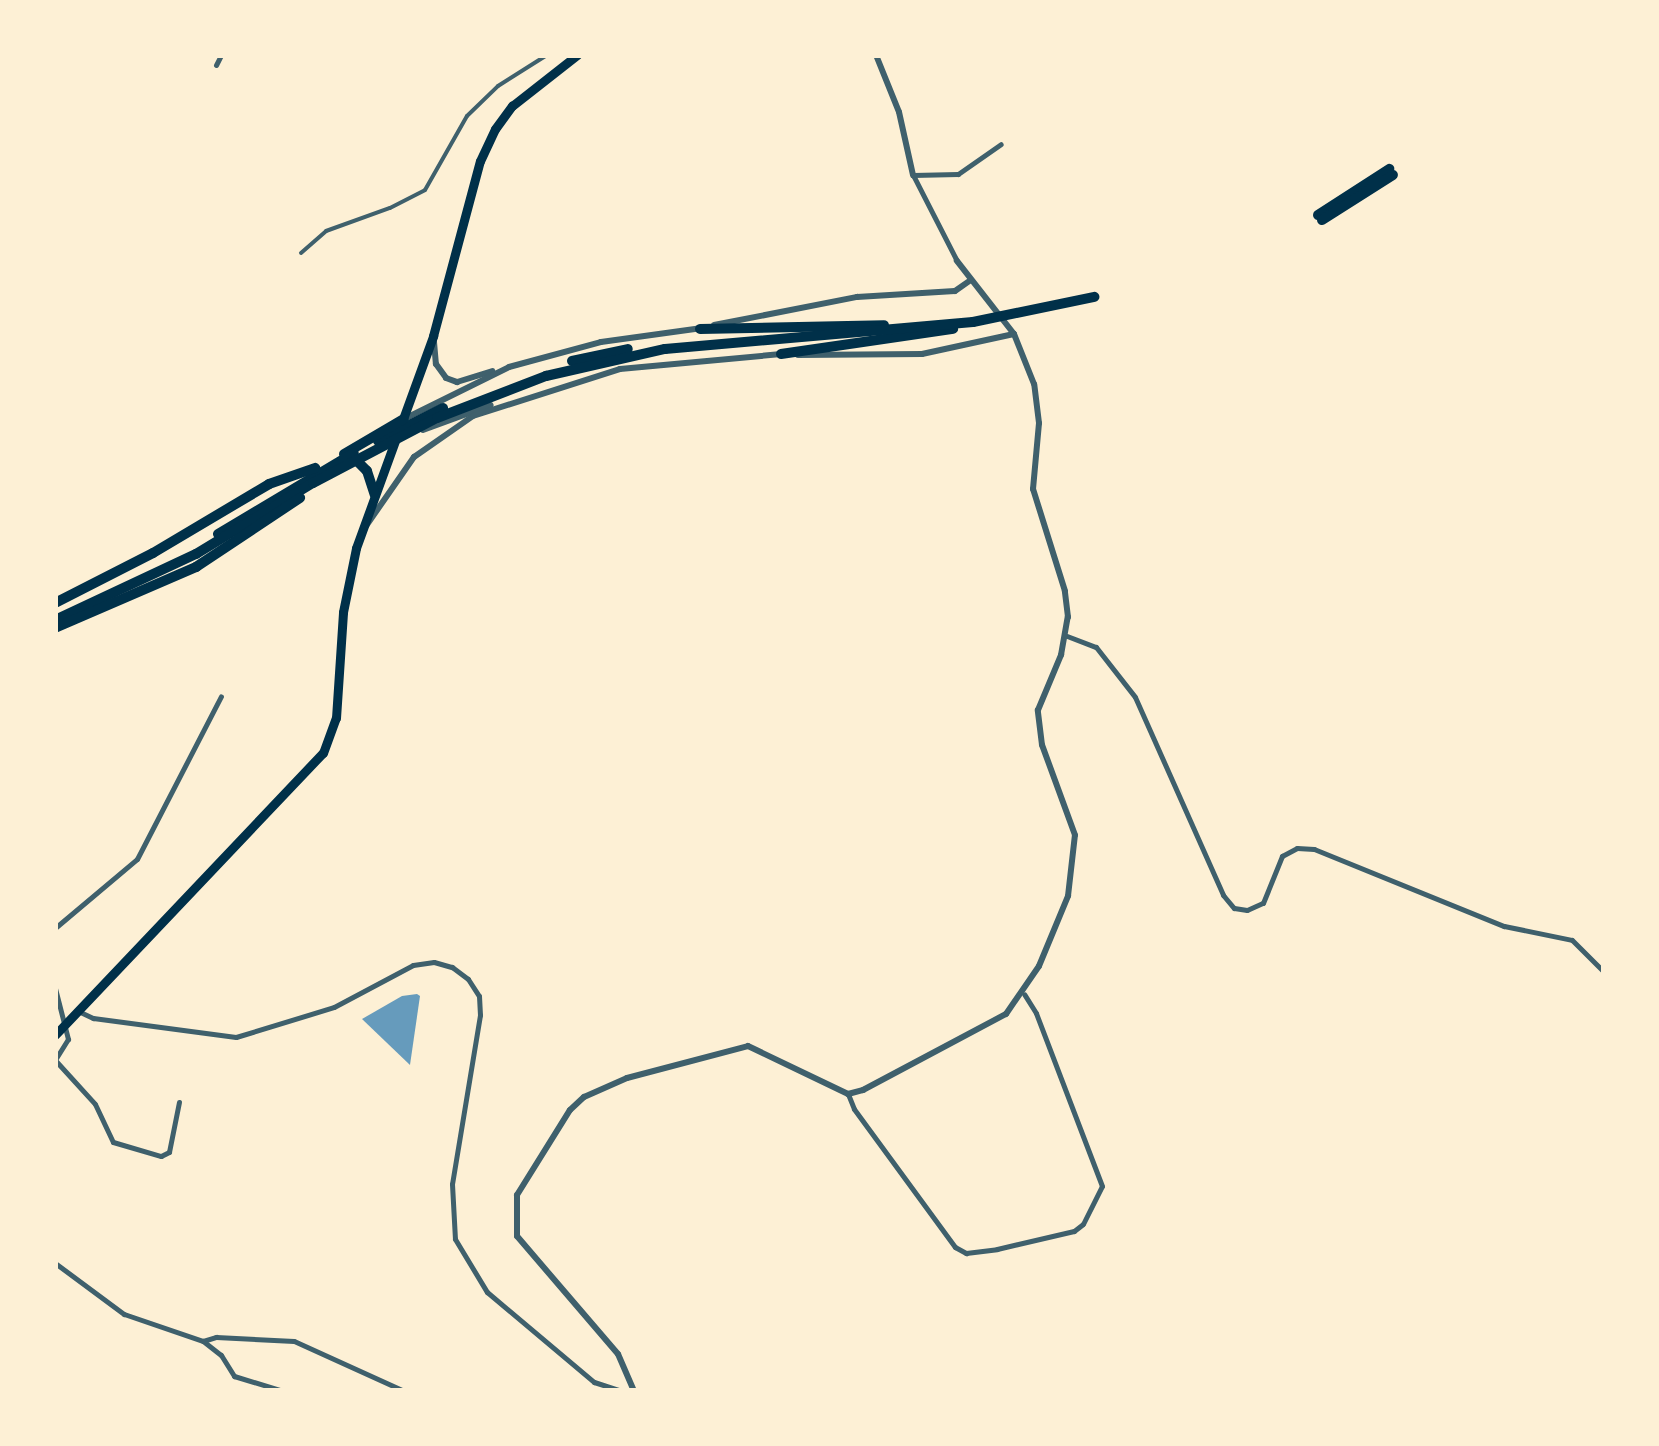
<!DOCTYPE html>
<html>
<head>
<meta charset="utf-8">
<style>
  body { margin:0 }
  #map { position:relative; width:1659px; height:1446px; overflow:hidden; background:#fdf0d5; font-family:"Work Sans",sans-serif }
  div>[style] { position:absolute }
  .water>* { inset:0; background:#669bbc }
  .pedestrian>* { height:4px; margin:-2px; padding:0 2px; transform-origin:2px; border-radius:2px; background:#3f606c }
  .minor>* { height:5px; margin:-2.5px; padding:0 2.5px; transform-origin:2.5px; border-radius:2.5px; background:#3f606c }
  .tertiary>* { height:6px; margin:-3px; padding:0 3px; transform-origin:3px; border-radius:3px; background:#3f606c }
  .trunk>* { height:9px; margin:-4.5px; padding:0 4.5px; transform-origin:4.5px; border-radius:4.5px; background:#003049 }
  .motorway>* { height:10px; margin:-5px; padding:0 5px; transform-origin:5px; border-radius:5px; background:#003049 }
  span { translate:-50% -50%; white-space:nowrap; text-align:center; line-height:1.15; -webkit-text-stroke:10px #fdf0d5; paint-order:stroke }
  .frame { position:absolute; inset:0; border:58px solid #fdf0d5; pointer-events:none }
</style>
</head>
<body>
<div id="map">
  <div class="water">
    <div style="clip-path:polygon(417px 994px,420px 996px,410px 1065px,362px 1019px,402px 996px)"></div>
  </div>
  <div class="pedestrian">
    <div style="left:301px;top:253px;width:33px;rotate:-41deg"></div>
    <div style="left:326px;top:231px;width:68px;rotate:-19.8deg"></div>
    <div style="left:390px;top:208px;width:39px;rotate:-27deg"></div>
    <div style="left:425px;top:190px;width:85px;rotate:-60.4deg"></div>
    <div style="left:467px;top:116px;width:43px;rotate:-44.1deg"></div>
    <div style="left:498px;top:86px;width:58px;rotate:-32.3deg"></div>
  </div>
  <div class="minor">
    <div style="left:216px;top:65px;width:11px;rotate:-63deg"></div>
    <div style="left:957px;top:261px;width:97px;rotate:-117.1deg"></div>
    <div style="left:913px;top:175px;width:45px;rotate:-1.3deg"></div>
    <div style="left:958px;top:174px;width:52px;rotate:-34.9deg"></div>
    <div style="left:1067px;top:636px;width:31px;rotate:21deg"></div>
    <div style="left:1096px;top:647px;width:63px;rotate:52deg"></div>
    <div style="left:1135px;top:697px;width:217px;rotate:66deg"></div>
    <div style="left:1223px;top:895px;width:17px;rotate:50deg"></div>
    <div style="left:1234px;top:908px;width:13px;rotate:9deg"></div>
    <div style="left:1247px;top:910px;width:17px;rotate:-24deg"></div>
    <div style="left:1263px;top:903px;width:51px;rotate:-68deg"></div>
    <div style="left:1282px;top:856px;width:17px;rotate:-28deg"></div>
    <div style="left:1297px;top:848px;width:17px;rotate:3deg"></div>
    <div style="left:1314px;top:849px;width:205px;rotate:22.1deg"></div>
    <div style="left:1504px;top:926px;width:69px;rotate:11.6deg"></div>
    <div style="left:1572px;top:940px;width:45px;rotate:45deg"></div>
    <div style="left:55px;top:928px;width:107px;rotate:-40.1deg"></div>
    <div style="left:137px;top:859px;width:183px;rotate:-62.7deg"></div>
    <div style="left:55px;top:988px;width:53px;rotate:75.7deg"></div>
    <div style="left:68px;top:1039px;width:25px;rotate:122deg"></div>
    <div style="left:55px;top:1060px;width:59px;rotate:47.7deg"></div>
    <div style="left:95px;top:1104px;width:42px;rotate:64.7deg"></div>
    <div style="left:113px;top:1142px;width:50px;rotate:16.3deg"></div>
    <div style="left:161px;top:1156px;width:9px;rotate:-27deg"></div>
    <div style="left:169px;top:1152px;width:51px;rotate:-78.7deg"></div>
    <div style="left:78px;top:1011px;width:17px;rotate:25deg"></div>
    <div style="left:93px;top:1018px;width:144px;rotate:7.6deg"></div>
    <div style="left:236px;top:1037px;width:102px;rotate:-17deg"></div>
    <div style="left:334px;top:1007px;width:89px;rotate:-28deg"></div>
    <div style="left:413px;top:965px;width:21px;rotate:-8deg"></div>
    <div style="left:434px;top:962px;width:19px;rotate:16deg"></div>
    <div style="left:452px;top:967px;width:20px;rotate:37deg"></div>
    <div style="left:468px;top:979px;width:20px;rotate:57deg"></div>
    <div style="left:479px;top:996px;width:19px;rotate:87deg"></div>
    <div style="left:480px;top:1015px;width:171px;rotate:99.4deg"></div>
    <div style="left:452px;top:1184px;width:55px;rotate:86.9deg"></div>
    <div style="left:455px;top:1239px;width:62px;rotate:58.9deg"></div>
    <div style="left:487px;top:1292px;width:140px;rotate:40.1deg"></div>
    <div style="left:594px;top:1382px;width:28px;rotate:18deg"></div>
    <div style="left:848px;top:1094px;width:16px;rotate:68deg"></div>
    <div style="left:854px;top:1109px;width:171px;rotate:53.8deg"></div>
    <div style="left:955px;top:1247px;width:13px;rotate:29deg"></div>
    <div style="left:966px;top:1253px;width:31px;rotate:-7deg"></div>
    <div style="left:997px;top:1249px;width:79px;rotate:-13.2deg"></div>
    <div style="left:1074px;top:1231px;width:11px;rotate:-38deg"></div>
    <div style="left:1083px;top:1224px;width:42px;rotate:-63.4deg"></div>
    <div style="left:1102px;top:1186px;width:185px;rotate:-110.9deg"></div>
    <div style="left:1036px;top:1013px;width:22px;rotate:-122deg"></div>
    <div style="left:55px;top:1263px;width:86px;rotate:36.5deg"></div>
    <div style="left:124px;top:1314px;width:83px;rotate:18.9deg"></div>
    <div style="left:203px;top:1341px;width:23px;rotate:38deg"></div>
    <div style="left:221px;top:1355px;width:25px;rotate:58deg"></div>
    <div style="left:234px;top:1376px;width:51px;rotate:17deg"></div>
    <div style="left:203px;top:1341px;width:14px;rotate:-17deg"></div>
    <div style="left:216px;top:1337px;width:78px;rotate:2.9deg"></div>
    <div style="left:294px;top:1341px;width:121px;rotate:24.4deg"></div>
  </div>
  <div class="tertiary">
    <div style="left:876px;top:55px;width:61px;rotate:68deg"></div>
    <div style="left:899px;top:112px;width:65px;rotate:77.5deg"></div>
    <div style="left:714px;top:325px;width:146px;rotate:-11.1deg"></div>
    <div style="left:857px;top:297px;width:98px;rotate:-3.5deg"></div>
    <div style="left:955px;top:291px;width:19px;rotate:-35deg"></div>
    <div style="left:434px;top:342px;width:22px;rotate:85deg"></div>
    <div style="left:436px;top:364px;width:17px;rotate:54deg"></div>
    <div style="left:446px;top:378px;width:12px;rotate:20deg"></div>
    <div style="left:457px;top:382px;width:37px;rotate:-17deg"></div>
    <div style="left:798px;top:355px;width:124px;rotate:-0.5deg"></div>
    <div style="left:922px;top:354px;width:94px;rotate:-12.3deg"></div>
    <div style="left:404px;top:419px;width:117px;rotate:-26.3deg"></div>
    <div style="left:509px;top:367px;width:95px;rotate:-15.2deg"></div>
    <div style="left:601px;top:342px;width:102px;rotate:-7.9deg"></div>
    <div style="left:423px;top:430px;width:72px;rotate:-20.2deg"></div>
    <div style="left:366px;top:526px;width:84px;rotate:-55.2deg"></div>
    <div style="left:414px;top:457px;width:72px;rotate:-34.8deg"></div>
    <div style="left:473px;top:416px;width:154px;rotate:-17.7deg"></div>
    <div style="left:620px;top:369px;width:162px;rotate:-5.3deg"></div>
    <div style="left:634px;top:1391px;width:40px;rotate:-113.4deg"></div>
    <div style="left:618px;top:1354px;width:155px;rotate:-130.6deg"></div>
    <div style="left:517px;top:1236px;width:41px;rotate:-90deg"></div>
    <div style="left:517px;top:1195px;width:100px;rotate:-58.1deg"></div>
    <div style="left:570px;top:1110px;width:19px;rotate:-43deg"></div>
    <div style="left:584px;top:1097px;width:47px;rotate:-23.8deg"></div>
    <div style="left:627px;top:1078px;width:125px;rotate:-14.8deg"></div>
    <div style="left:748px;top:1046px;width:111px;rotate:25.6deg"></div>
    <div style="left:848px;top:1094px;width:16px;rotate:-15deg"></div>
    <div style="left:863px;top:1090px;width:162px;rotate:-28deg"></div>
    <div style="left:1006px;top:1014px;width:58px;rotate:-55.5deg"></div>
    <div style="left:1039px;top:966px;width:76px;rotate:-67.5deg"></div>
    <div style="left:1068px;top:896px;width:61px;rotate:-83.5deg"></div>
    <div style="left:1075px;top:835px;width:96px;rotate:-110.1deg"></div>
    <div style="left:1042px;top:745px;width:35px;rotate:-97deg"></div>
    <div style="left:1038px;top:710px;width:60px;rotate:-67.3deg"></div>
    <div style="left:1061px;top:655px;width:39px;rotate:-80deg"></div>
    <div style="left:1068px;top:617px;width:26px;rotate:-97deg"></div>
    <div style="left:1065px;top:591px;width:107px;rotate:-107.4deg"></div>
    <div style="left:1033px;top:489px;width:66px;rotate:-84.8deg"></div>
    <div style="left:1039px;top:423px;width:39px;rotate:-97deg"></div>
    <div style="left:1034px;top:384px;width:54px;rotate:-111.8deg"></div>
    <div style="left:1014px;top:334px;width:93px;rotate:-128deg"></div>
  </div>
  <div class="trunk">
    <div style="left:55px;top:1035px;width:389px;rotate:-46.5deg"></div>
    <div style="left:323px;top:753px;width:37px;rotate:-70deg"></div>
    <div style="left:336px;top:718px;width:106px;rotate:-86.2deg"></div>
    <div style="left:343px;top:612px;width:65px;rotate:-78.5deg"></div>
    <div style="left:356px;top:548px;width:226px;rotate:-70deg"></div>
    <div style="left:433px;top:336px;width:181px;rotate:-75deg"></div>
    <div style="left:480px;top:161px;width:35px;rotate:-65deg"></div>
    <div style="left:495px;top:129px;width:29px;rotate:-54deg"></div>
    <div style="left:512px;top:106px;width:83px;rotate:-38.1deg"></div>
  </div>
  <div class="motorway">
    <div style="left:1318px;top:215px;width:85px;rotate:-32.9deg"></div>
    <div style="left:1322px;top:220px;width:84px;rotate:-32.4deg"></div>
    <div style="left:700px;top:329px;width:184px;rotate:-1.2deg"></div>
    <div style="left:781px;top:354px;width:174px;rotate:-8.3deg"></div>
    <div style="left:572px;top:361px;width:57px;rotate:-12.1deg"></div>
    <div style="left:378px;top:441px;width:73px;rotate:-26.9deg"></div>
    <div style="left:344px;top:454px;width:69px;rotate:-30.3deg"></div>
    <div style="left:357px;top:461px;width:14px;rotate:45deg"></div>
    <div style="left:367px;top:471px;width:25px;rotate:72deg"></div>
    <div style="left:218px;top:534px;width:158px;rotate:-30.8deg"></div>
    <div style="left:55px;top:603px;width:110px;rotate:-27deg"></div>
    <div style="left:153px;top:553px;width:135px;rotate:-30.7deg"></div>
    <div style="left:269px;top:484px;width:49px;rotate:-19.2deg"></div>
    <div style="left:55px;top:620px;width:156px;rotate:-25.1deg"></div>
    <div style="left:196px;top:554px;width:137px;rotate:-31.3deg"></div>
    <div style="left:313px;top:483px;width:140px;rotate:-27.7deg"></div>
    <div style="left:437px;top:418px;width:117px;rotate:-21.1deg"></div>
    <div style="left:546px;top:376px;width:122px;rotate:-12.8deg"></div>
    <div style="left:665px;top:349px;width:309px;rotate:-5deg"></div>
    <div style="left:973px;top:322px;width:124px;rotate:-11.7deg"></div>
    <div style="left:55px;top:628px;width:154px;rotate:-23.4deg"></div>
    <div style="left:196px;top:567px;width:125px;rotate:-33.6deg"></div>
  </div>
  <div class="frame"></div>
</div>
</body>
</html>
